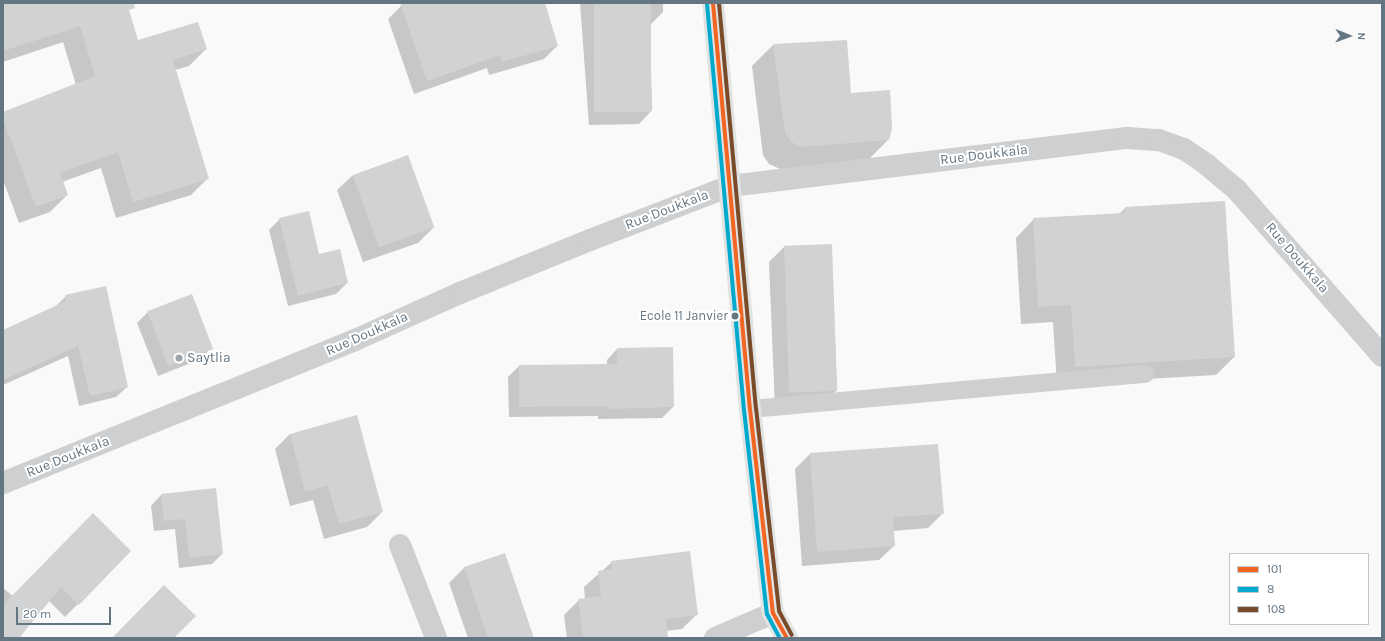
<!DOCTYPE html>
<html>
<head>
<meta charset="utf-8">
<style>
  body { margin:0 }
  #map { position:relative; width:1385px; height:641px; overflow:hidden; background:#f9f9f9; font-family:Karla,sans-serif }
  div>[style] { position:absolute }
  .shadow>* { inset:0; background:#0003 }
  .building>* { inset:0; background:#d0d2d3; transform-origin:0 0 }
  .lane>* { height:18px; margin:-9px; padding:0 9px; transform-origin:9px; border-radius:9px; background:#cecfd0 }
  .street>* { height:22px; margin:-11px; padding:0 11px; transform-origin:11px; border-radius:11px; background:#cecfd0 }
  .secondary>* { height:22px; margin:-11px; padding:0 11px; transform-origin:11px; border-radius:11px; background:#e1e2e2 }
  .bus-1>* { height:4px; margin:-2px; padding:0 2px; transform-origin:2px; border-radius:2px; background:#f26522 }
  .bus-2>* { height:4px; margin:-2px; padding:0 2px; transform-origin:2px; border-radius:2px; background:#00a9ce }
  .bus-3>* { height:4px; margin:-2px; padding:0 2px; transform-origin:2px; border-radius:2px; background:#7a4b2a }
  .dots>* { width:11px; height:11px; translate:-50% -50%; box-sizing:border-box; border:2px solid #fff; border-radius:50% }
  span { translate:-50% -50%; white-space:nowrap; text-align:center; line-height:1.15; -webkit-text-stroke:4px #fff; paint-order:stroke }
  .bus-label { font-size:13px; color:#657683 }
  .right { translate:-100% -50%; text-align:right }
  .street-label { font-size:14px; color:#657683 }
  .poi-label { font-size:14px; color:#657683 }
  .left { translate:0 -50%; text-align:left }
  .frame { position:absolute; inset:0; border:4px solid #657683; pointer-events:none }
  .legend { position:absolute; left:1229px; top:553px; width:140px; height:72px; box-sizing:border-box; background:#fff; border:1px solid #c1c8cd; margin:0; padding:5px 7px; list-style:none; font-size:12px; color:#657683 }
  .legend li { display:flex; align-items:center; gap:8px; height:20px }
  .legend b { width:20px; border:1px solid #c1c8cd }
  .north { position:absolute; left:1329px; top:16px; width:40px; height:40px; -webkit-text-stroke:3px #fff; paint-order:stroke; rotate:91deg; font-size:11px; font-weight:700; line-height:16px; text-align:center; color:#657683 }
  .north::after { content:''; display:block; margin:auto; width:14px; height:18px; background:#657683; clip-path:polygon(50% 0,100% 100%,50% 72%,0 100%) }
  .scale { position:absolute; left:16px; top:607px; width:95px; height:18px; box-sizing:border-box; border:2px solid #657683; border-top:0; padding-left:5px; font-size:12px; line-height:14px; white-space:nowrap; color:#657683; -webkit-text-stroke:3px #fff; paint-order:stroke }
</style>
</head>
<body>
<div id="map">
  <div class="shadow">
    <div style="clip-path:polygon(3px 3px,126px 3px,138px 42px,206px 49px,189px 66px,175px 70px,208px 178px,191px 195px,116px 218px,101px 168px,62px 182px,67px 195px,50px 212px,19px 223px,3px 180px,3px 113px,76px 85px,63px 42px,3px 62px)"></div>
    <div style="clip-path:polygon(408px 3px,544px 3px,557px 46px,544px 59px,489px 75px,487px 68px,414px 94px,388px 19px,401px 6px)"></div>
    <div style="clip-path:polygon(580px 3px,663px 3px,663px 12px,650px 25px,652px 110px,639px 124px,589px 125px)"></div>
    <div style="clip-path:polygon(774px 44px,888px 140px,866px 162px,780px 169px,769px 164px,763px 155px,752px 66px)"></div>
    <div style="clip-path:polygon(407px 156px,433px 228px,418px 243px,363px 262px,337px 190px,352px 176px)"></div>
    <div style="clip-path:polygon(1125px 208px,1234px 357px,1216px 375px,1057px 384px,1053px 322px,1021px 324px,1016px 238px,1034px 219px,1119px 214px)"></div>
    <div style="clip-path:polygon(280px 219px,347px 283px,336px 294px,288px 306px,269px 230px)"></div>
    <div style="clip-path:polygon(831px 245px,837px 390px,822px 405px,775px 409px,769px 262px,784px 247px)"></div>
    <div style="clip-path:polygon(66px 296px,127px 387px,116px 397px,79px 406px,68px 356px,3px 385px,3px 331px,55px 307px)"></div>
    <div style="clip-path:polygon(148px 312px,211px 348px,201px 359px,158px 376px,137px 323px)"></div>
    <div style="clip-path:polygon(672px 348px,673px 407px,662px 418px,598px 419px,598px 416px,509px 417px,508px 377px,519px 366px,607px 365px,607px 360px,617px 349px)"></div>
    <div style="clip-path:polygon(290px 434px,382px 512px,367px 527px,324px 539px,313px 500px,290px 506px,275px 449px)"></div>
    <div style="clip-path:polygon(810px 454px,943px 513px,928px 528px,893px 531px,894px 546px,879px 560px,802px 566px,795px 469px)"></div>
    <div style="clip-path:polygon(161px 495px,222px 554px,212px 564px,179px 568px,175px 529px,154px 531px,151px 506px)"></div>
    <div style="clip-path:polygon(130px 551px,65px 617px,49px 601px,20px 636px,23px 638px,3px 638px,3px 588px,13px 596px)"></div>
    <div style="clip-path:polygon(612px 562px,697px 614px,682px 629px,666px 631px,667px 638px,567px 638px,564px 615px,579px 600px,585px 599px,584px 587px)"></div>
    <div style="clip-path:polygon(464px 568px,533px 638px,468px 638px,449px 583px)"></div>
  </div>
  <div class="building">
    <div style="clip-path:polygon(3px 3px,134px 3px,135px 8px,129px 10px,138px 40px,198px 22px,207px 49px,173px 60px,209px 179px,133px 202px,118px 152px,60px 173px,68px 195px,36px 207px,3px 119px,3px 112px,95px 76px,80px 26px,3px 51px)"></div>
    <div style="clip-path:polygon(400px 3px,545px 3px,558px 46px,502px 62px,500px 55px,427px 81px)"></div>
    <div style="left:594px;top:3px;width:57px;height:109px"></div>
    <div style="clip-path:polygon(847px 40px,851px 93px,890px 90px,892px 129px,889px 140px,802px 147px,791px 142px,785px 133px,773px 44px)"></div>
    <div style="left:408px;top:155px;width:77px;height:59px;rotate:70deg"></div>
    <div style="clip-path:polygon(1225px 201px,1235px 357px,1075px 367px,1071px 305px,1038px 307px,1033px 218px,1125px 213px,1125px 207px)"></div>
    <div style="clip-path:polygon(309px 211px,319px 254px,340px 249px,348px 283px,298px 296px,279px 218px)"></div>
    <div style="left:832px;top:244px;width:147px;height:48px;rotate:88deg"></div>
    <div style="clip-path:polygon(106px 286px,128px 387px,90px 396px,78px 346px,3px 380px,3px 330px,66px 301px,65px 295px)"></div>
    <div style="left:192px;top:294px;width:59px;height:48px;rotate:69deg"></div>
    <div style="clip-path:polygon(673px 347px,674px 407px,609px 409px,609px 406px,519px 407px,519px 365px,617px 364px,617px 348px)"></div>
    <div style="clip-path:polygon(357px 415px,383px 512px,339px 524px,328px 485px,305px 492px,290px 434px)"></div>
    <div style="clip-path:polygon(938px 444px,944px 514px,893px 517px,895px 546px,817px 552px,810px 453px)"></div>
    <div style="clip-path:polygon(216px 488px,223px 554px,189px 558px,185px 519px,164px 521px,161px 494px)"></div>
    <div style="clip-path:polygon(93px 513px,131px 551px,79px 605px,61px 587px,19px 638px,3px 638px,3px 605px)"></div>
    <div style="clip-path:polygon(690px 551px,698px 615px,666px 619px,668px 638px,583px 638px,578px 599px,601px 596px,598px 571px,612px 569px,611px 561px)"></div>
    <div style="clip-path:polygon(505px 553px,534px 638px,488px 638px,464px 567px)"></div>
    <div style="clip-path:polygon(164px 585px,196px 616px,174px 638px,112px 638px)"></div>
  </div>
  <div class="lane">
    <div style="left:750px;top:409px;width:397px;rotate:-5.1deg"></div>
  </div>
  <div class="street">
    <div style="left:3px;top:483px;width:380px;rotate:-22.1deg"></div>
    <div style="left:355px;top:340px;width:115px;rotate:-24.1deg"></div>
    <div style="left:460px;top:293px;width:140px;rotate:-22.2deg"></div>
    <div style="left:590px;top:240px;width:150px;rotate:-21.1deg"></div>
    <div style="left:730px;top:186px;width:400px;rotate:-6.9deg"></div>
    <div style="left:1127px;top:138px;width:32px;rotate:4deg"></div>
    <div style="left:1159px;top:140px;width:27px;rotate:20deg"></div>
    <div style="left:1184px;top:149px;width:27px;rotate:34deg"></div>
    <div style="left:1206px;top:164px;width:39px;rotate:40deg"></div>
    <div style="left:1236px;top:189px;width:222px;rotate:48.8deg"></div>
    <div style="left:400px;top:545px;width:100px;rotate:68.8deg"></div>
    <div style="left:715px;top:638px;width:63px;rotate:-23.3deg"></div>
  </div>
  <div class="secondary">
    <div style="left:713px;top:3px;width:408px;rotate:84.8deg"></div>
    <div style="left:750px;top:409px;width:205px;rotate:83.6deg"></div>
    <div style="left:773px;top:613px;width:29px;rotate:61deg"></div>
  </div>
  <div class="bus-1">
    <div style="left:713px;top:3px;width:408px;rotate:84.8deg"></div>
    <div style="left:750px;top:409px;width:205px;rotate:83.6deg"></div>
    <div style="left:773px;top:613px;width:29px;rotate:61deg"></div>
  </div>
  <div class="bus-2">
    <div style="left:707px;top:4px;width:408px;rotate:84.8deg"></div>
    <div style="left:744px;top:410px;width:205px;rotate:83.6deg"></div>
    <div style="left:767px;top:614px;width:27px;rotate:62deg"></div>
  </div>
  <div class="bus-3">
    <div style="left:719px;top:3px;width:407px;rotate:84.8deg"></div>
    <div style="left:756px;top:408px;width:204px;rotate:83.5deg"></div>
    <div style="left:779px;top:611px;width:27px;rotate:62deg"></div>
  </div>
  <div class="dots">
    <div style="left:735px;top:316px;background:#657683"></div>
    <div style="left:179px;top:358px;background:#99a4ac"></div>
  </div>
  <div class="bus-label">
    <span class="right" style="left:728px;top:316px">Ecole 11 Janvier</span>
  </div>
  <div class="street-label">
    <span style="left:984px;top:155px;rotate:-7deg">Rue Doukkala</span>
    <span style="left:667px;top:210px;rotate:-21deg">Rue Doukkala</span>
    <span style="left:1297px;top:258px;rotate:49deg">Rue Doukkala</span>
    <span style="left:367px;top:334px;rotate:-24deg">Rue Doukkala</span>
    <span style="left:68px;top:457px;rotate:-22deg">Rue Doukkala</span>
  </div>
  <div class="poi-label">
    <span class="left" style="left:187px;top:358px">Saytlia</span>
  </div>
  <div class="frame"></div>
  <ul class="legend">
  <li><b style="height:5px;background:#f26522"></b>101</li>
  <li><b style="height:5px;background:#00a9ce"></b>8</li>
  <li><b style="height:5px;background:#7a4b2a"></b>108</li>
  </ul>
  <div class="north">N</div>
  <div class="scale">20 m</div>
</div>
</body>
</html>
